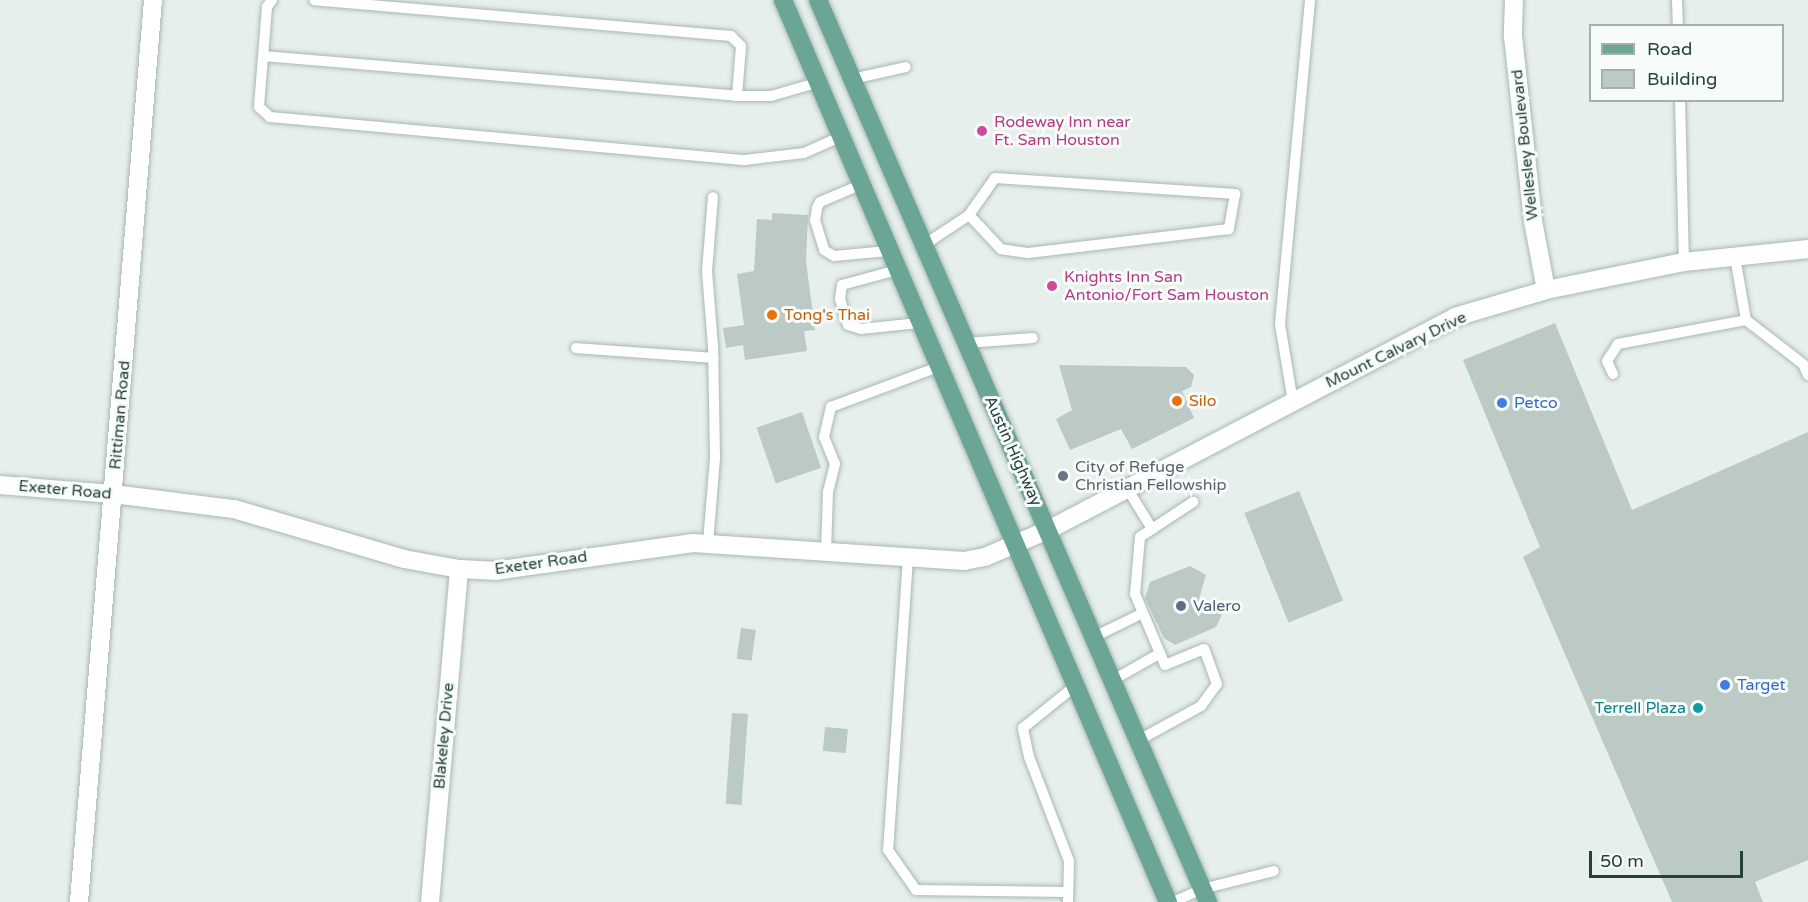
<!DOCTYPE html>
<html>
<head>
<meta charset="utf-8">
<style>
  body { margin:0 }
  #map { position:relative; width:1808px; height:902px; overflow:hidden; background:#e6efeb; font-family:"Varela Round",sans-serif }
  div>[style] { position:absolute }
  .building>* { inset:0; background:#bbcac4; transform-origin:0 0 }
  .roads { filter:drop-shadow(0 0 2px #a8b8b2) drop-shadow(0 0 2px #a8b8b2) }
  .service>* { height:10px; margin:-5px; padding:0 5px; transform-origin:5px; border-radius:5px; background:#fff }
  .minor>* { height:18px; margin:-9px; padding:0 9px; transform-origin:9px; border-radius:9px; background:#fff }
  .tertiary>* { height:18px; margin:-9px; padding:0 9px; transform-origin:9px; border-radius:9px; background:#fff }
  .primary>* { height:18px; margin:-9px; padding:0 9px; transform-origin:9px; border-radius:9px; background:#6aa596 }
  .dots>* { width:16px; height:16px; translate:-50% -50%; box-sizing:border-box; border:3px solid #f7fbf9; border-radius:50% }
  span { translate:-50% -50%; white-space:nowrap; text-align:center; line-height:1.15; -webkit-text-stroke:6px #f7fbf9; paint-order:stroke }
  .hotel-label { font-size:16px; color:#b23c85 }
  .left { translate:0 -50%; text-align:left }
  .street-label { font-size:16px; color:#24423a }
  .food-label { font-size:16px; color:#c56008 }
  .shop-label { font-size:16px; color:#366cbe }
  .worship-label { font-size:16px; color:#5b616d }
  .service-label { font-size:16px; color:#4e5e75 }
  .culture-label { font-size:16px; color:#0d838f }
  .right { translate:-100% -50%; text-align:right }
  .legend { position:absolute; left:1589px; top:24px; width:195px; height:78px; box-sizing:border-box; background:#f7fbf9; border:2px solid #a3b1ad; margin:0; padding:8px 10px; list-style:none; font-size:18px; color:#24423a }
  .legend li { display:flex; align-items:center; gap:12px; height:30px }
  .legend b { width:30px; border:2px solid #a3b1ad }
  .scale { position:absolute; left:1589px; top:851px; width:154px; height:27px; box-sizing:border-box; border:3px solid #24423a; border-top:0; padding-left:8px; font-size:18px; line-height:21px; white-space:nowrap; color:#24423a; -webkit-text-stroke:4px #f7fbf9; paint-order:stroke }
</style>
</head>
<body>
<div id="map">
  <div class="building">
    <div style="clip-path:polygon(772px 213px,808px 215px,806px 261px,815px 330px,804px 331px,807px 351px,745px 360px,743px 345px,726px 348px,723px 328px,744px 325px,737px 274px,754px 271px,757px 219px,772px 220px)"></div>
    <div style="clip-path:polygon(1555px 323px,1632px 510px,1808px 432px,1808px 860px,1755px 882px,1763px 902px,1672px 902px,1523px 557px,1540px 547px,1463px 360px)"></div>
    <div style="clip-path:polygon(1059px 365px,1186px 367px,1194px 375px,1191px 387px,1182px 391px,1194px 418px,1132px 449px,1121px 429px,1070px 450px,1056px 419px,1072px 410px)"></div>
    <div style="left:802px;top:412px;width:59px;height:48px;rotate:71deg"></div>
    <div style="left:1299px;top:491px;width:118px;height:59px;rotate:68deg"></div>
    <div style="clip-path:polygon(1190px 566px,1206px 575px,1199px 599px,1224px 610px,1216px 627px,1175px 645px,1164px 638px,1145px 598px,1150px 582px)"></div>
    <div style="left:741px;top:628px;width:15px;height:31px;rotate:8deg"></div>
    <div style="left:732px;top:713px;width:16px;height:91px;rotate:4deg"></div>
    <div style="left:825px;top:727px;width:23px;height:24px;rotate:5deg"></div>
  </div>
  <div class="roads">
    <div class="service">
      <div style="left:272px;top:0;width:9px;rotate:126deg"></div>
      <div style="left:267px;top:7px;width:100px;rotate:94.6deg"></div>
      <div style="left:259px;top:107px;width:15px;rotate:42deg"></div>
      <div style="left:270px;top:117px;width:477px;rotate:5.2deg"></div>
      <div style="left:745px;top:160px;width:59px;rotate:-6.8deg"></div>
      <div style="left:804px;top:153px;width:39px;rotate:-24deg"></div>
      <div style="left:1677px;top:0;width:26px;rotate:88deg"></div>
      <div style="left:263px;top:56px;width:476px;rotate:4.8deg"></div>
      <div style="left:737px;top:96px;width:50px;rotate:-85.4deg"></div>
      <div style="left:741px;top:46px;width:14px;rotate:-135deg"></div>
      <div style="left:731px;top:36px;width:418px;rotate:-175.1deg"></div>
      <div style="left:852px;top:79px;width:55px;rotate:-12.5deg"></div>
      <div style="left:737px;top:96px;width:34px"></div>
      <div style="left:771px;top:96px;width:47px;rotate:-16.1deg"></div>
      <div style="left:1680px;top:100px;width:162px;rotate:88.6deg"></div>
      <div style="left:860px;top:185px;width:43px;rotate:157deg"></div>
      <div style="left:820px;top:202px;width:7px;rotate:117deg"></div>
      <div style="left:817px;top:208px;width:12px;rotate:99deg"></div>
      <div style="left:815px;top:220px;width:31px;rotate:73deg"></div>
      <div style="left:824px;top:250px;width:12px;rotate:31deg"></div>
      <div style="left:834px;top:256px;width:54px;rotate:-5.3deg"></div>
      <div style="left:924px;top:245px;width:54px;rotate:-33.7deg"></div>
      <div style="left:969px;top:215px;width:45px;rotate:-54.9deg"></div>
      <div style="left:995px;top:178px;width:241px;rotate:3.8deg"></div>
      <div style="left:1235px;top:194px;width:36px;rotate:100deg"></div>
      <div style="left:1229px;top:229px;width:202px;rotate:173.2deg"></div>
      <div style="left:1028px;top:253px;width:27px;rotate:-172deg"></div>
      <div style="left:1001px;top:249px;width:47px;rotate:-133.3deg"></div>
      <div style="left:1735px;top:257px;width:64px;rotate:80.1deg"></div>
      <div style="left:1746px;top:320px;width:72px;rotate:37.7deg"></div>
      <div style="left:1803px;top:364px;width:12px;rotate:66deg"></div>
      <div style="left:897px;top:270px;width:57px;rotate:164.7deg"></div>
      <div style="left:842px;top:285px;width:14px;rotate:98deg"></div>
      <div style="left:840px;top:299px;width:27px;rotate:73deg"></div>
      <div style="left:848px;top:325px;width:14px;rotate:17deg"></div>
      <div style="left:861px;top:329px;width:58px;rotate:-5.9deg"></div>
      <div style="left:966px;top:343px;width:67px;rotate:-4.3deg"></div>
      <div style="left:576px;top:348px;width:138px;rotate:4.1deg"></div>
      <div style="left:1613px;top:374px;width:14px;rotate:-115deg"></div>
      <div style="left:1607px;top:361px;width:20px;rotate:-57deg"></div>
      <div style="left:1618px;top:344px;width:130px;rotate:-10.6deg"></div>
      <div style="left:1293px;top:402px;width:79px;rotate:-99.5deg"></div>
      <div style="left:1280px;top:324px;width:325px;rotate:-84.7deg"></div>
      <div style="left:1127px;top:488px;width:48px;rotate:58.6deg"></div>
      <div style="left:708px;top:543px;width:85px;rotate:-85.3deg"></div>
      <div style="left:715px;top:458px;width:112px;rotate:-91deg"></div>
      <div style="left:713px;top:346px;width:75px;rotate:-94.6deg"></div>
      <div style="left:707px;top:271px;width:74px;rotate:-85.4deg"></div>
      <div style="left:826px;top:552px;width:60px;rotate:-88.1deg"></div>
      <div style="left:828px;top:492px;width:29px;rotate:-76deg"></div>
      <div style="left:835px;top:464px;width:29px;rotate:-112deg"></div>
      <div style="left:824px;top:437px;width:31px;rotate:-77deg"></div>
      <div style="left:831px;top:407px;width:114px;rotate:-20.5deg"></div>
      <div style="left:908px;top:558px;width:293px;rotate:93.9deg"></div>
      <div style="left:888px;top:850px;width:49px;rotate:55deg"></div>
      <div style="left:916px;top:890px;width:152px;rotate:0.8deg"></div>
      <div style="left:1094px;top:637px;width:52px;rotate:-26.1deg"></div>
      <div style="left:1113px;top:680px;width:53px;rotate:-29.5deg"></div>
      <div style="left:1139px;top:740px;width:71px;rotate:-28.7deg"></div>
      <div style="left:1201px;top:706px;width:27px;rotate:-54deg"></div>
      <div style="left:1217px;top:684px;width:37px;rotate:-110deg"></div>
      <div style="left:1204px;top:649px;width:42px;rotate:157.7deg"></div>
      <div style="left:1165px;top:665px;width:77px;rotate:-112.9deg"></div>
      <div style="left:1135px;top:594px;width:57px;rotate:-85deg"></div>
      <div style="left:1140px;top:537px;width:64px;rotate:-33.4deg"></div>
      <div style="left:1068px;top:902px;width:41px;rotate:-88.6deg"></div>
      <div style="left:1069px;top:861px;width:111px;rotate:-111deg"></div>
      <div style="left:1029px;top:757px;width:30px;rotate:-102deg"></div>
      <div style="left:1023px;top:728px;width:67px;rotate:-38.9deg"></div>
      <div style="left:1173px;top:902px;width:32px;rotate:-24deg"></div>
      <div style="left:1202px;top:889px;width:74px;rotate:-14deg"></div>
    </div>
    <div class="minor">
      <div style="left:1514px;top:0;width:36px;rotate:92deg"></div>
      <div style="left:1513px;top:36px;width:186px;rotate:83.8deg"></div>
      <div style="left:1533px;top:221px;width:70px;rotate:79.3deg"></div>
      <div style="left:0;top:485px;width:113px;rotate:4.6deg"></div>
      <div style="left:1048px;top:530px;width:459px;rotate:-27.6deg"></div>
      <div style="left:1455px;top:317px;width:95px;rotate:-16.5deg"></div>
      <div style="left:1546px;top:290px;width:141px;rotate:-11.5deg"></div>
      <div style="left:1684px;top:262px;width:125px;rotate:-6deg"></div>
      <div style="left:430px;top:902px;width:334px;rotate:-85deg"></div>
    </div>
    <div class="tertiary">
      <div style="left:113px;top:494px;width:122px;rotate:7.1deg"></div>
      <div style="left:234px;top:509px;width:177px;rotate:16.4deg"></div>
      <div style="left:404px;top:559px;width:56px;rotate:10.3deg"></div>
      <div style="left:459px;top:569px;width:35px;rotate:3deg"></div>
      <div style="left:494px;top:571px;width:201px;rotate:-8deg"></div>
      <div style="left:693px;top:543px;width:272px;rotate:3.8deg"></div>
      <div style="left:964px;top:561px;width:21px;rotate:-11deg"></div>
      <div style="left:985px;top:557px;width:69px;rotate:-23.2deg"></div>
      <div style="left:79px;top:902px;width:905px;rotate:-85.31deg"></div>
    </div>
    <div class="primary">
      <div style="left:783px;top:0;width:981px;rotate:66.89deg"></div>
      <div style="left:818px;top:0;width:983px;rotate:66.62deg"></div>
    </div>
  </div>
  <div class="dots">
    <div style="left:982px;top:131px;background:#d1479c"></div>
    <div style="left:1052px;top:286px;background:#d1479c"></div>
    <div style="left:772px;top:315px;background:#e8710a"></div>
    <div style="left:1177px;top:401px;background:#e8710a"></div>
    <div style="left:1502px;top:403px;background:#3f7fe0"></div>
    <div style="left:1063px;top:476px;background:#6b7280"></div>
    <div style="left:1181px;top:606px;background:#5c6f8a"></div>
    <div style="left:1725px;top:685px;background:#3f7fe0"></div>
    <div style="left:1698px;top:708px;background:#0f9aa8"></div>
  </div>
  <div class="hotel-label">
    <span class="left" style="left:994px;top:131px">Rodeway Inn near<br>Ft. Sam Houston</span>
    <span class="left" style="left:1064px;top:286px">Knights Inn San<br>Antonio/Fort Sam Houston</span>
  </div>
  <div class="street-label">
    <span style="left:1525px;top:145px;rotate:-96deg">Wellesley Boulevard</span>
    <span style="left:1396px;top:350px;rotate:-26deg">Mount Calvary Drive</span>
    <span style="left:120px;top:415px;rotate:-85deg">Rittiman Road</span>
    <span style="left:1013px;top:451px;rotate:66deg">Austin Highway</span>
    <span style="left:65px;top:490px;rotate:5deg">Exeter Road</span>
    <span style="left:541px;top:563px;rotate:-8deg">Exeter Road</span>
    <span style="left:444px;top:736px;rotate:-85deg">Blakeley Drive</span>
  </div>
  <div class="food-label">
    <span class="left" style="left:784px;top:315px">Tong's Thai</span>
    <span class="left" style="left:1189px;top:401px">Silo</span>
  </div>
  <div class="shop-label">
    <span class="left" style="left:1514px;top:403px">Petco</span>
    <span class="left" style="left:1737px;top:685px">Target</span>
  </div>
  <div class="worship-label">
    <span class="left" style="left:1075px;top:476px">City of Refuge<br>Christian Fellowship</span>
  </div>
  <div class="service-label">
    <span class="left" style="left:1193px;top:606px">Valero</span>
  </div>
  <div class="culture-label">
    <span class="right" style="left:1686px;top:708px">Terrell Plaza</span>
  </div>
  <ul class="legend">
  <li><b style="height:8px;background:#6aa596"></b>Road</li>
  <li><b style="height:16px;background:#bbcac4"></b>Building</li>
  </ul>
  <div class="scale">50 m</div>
</div>
</body>
</html>
